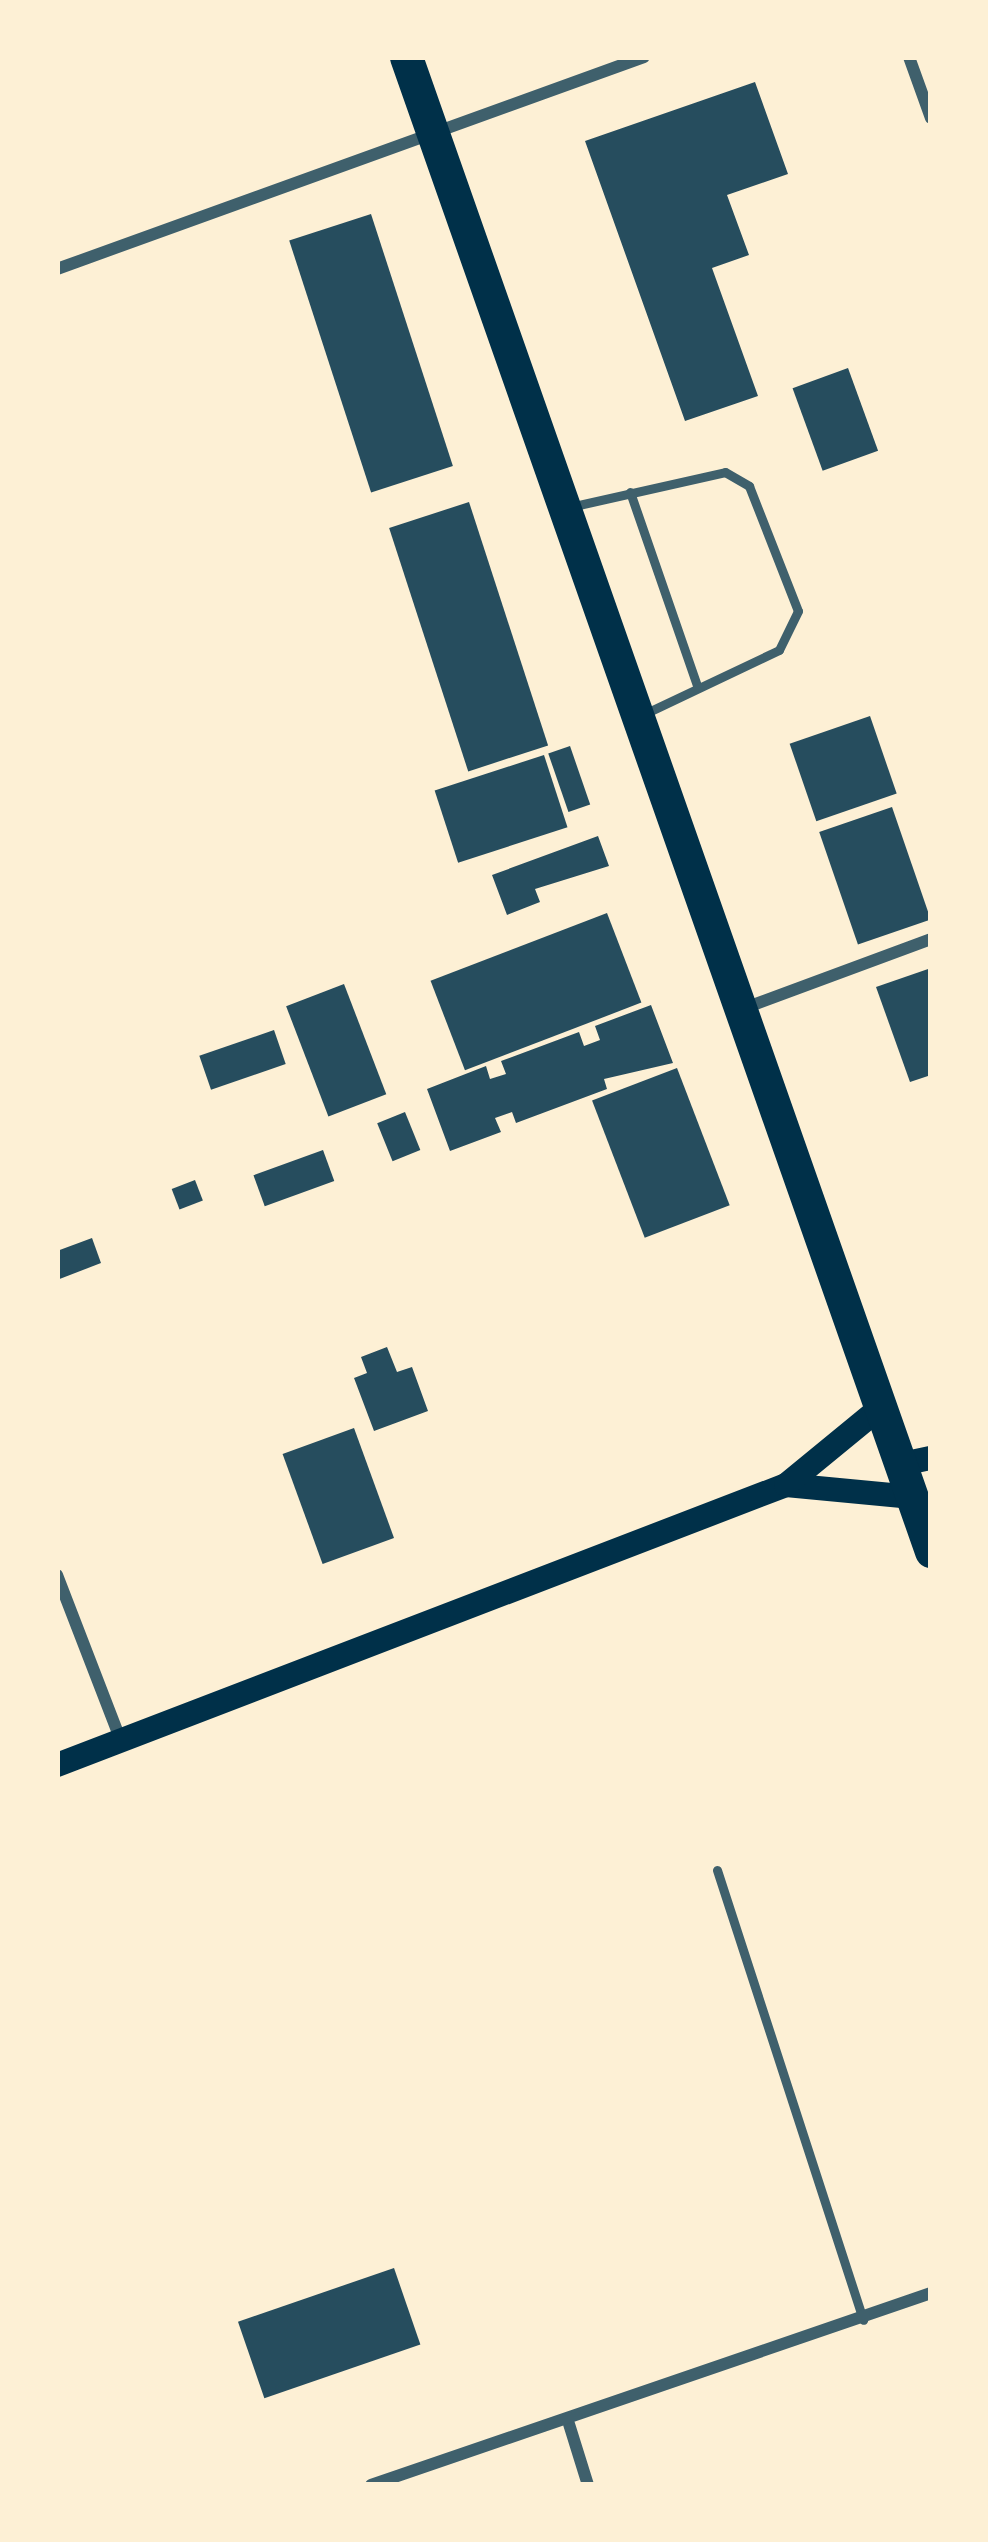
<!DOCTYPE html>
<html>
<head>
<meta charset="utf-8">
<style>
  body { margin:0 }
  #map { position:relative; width:988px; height:2542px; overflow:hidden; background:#fdf0d5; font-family:"Source Sans 3",sans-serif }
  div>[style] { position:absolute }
  .building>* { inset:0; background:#264d5e; transform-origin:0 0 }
  .service>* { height:9px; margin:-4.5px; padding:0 4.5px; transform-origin:4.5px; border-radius:4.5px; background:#3f606c }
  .minor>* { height:12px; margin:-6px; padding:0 6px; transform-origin:6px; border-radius:6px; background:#3f606c }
  .secondary>* { height:24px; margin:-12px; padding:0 12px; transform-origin:12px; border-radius:12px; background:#003049 }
  .trunk>* { height:33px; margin:-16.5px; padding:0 16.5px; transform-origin:16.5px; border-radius:16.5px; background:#003049 }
  span { translate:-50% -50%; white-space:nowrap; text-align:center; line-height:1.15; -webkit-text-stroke:9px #fdf0d5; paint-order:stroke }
  .frame { position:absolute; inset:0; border:60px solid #fdf0d5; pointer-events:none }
</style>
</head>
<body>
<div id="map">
  <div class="building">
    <div style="clip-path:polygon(755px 82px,788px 174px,727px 195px,749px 255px,712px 268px,758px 396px,685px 421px,585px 141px)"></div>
    <div style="left:371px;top:214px;width:265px;height:86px;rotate:72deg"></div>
    <div style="left:848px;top:368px;width:88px;height:59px;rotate:70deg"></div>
    <div style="left:469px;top:502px;width:256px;height:84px;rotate:72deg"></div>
    <div style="left:870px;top:716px;width:82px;height:85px;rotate:71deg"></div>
    <div style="left:570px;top:746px;width:62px;height:23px;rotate:71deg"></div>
    <div style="left:544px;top:755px;width:76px;height:115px;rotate:72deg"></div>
    <div style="left:892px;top:807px;width:119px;height:77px;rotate:71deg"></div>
    <div style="clip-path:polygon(598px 836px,609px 866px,535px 889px,540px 902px,507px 915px,492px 875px)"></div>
    <div style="left:607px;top:913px;width:96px;height:189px;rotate:69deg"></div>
    <div style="clip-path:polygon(931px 968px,931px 1075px,910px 1082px,876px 987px)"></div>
    <div style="left:344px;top:984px;width:118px;height:62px;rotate:69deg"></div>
    <div style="clip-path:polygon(651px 1005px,673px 1063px,604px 1079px,607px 1089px,516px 1123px,512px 1112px,495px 1118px,501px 1132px,450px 1151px,427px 1089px,486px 1066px,490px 1079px,506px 1074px,501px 1061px,579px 1032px,584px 1046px,600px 1040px,595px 1026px)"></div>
    <div style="left:274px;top:1030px;width:36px;height:79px;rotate:71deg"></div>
    <div style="left:677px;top:1068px;width:147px;height:91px;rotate:69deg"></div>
    <div style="left:405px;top:1112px;width:41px;height:30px;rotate:68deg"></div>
    <div style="left:323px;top:1150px;width:33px;height:74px;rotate:70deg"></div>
    <div style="left:195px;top:1180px;width:22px;height:25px;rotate:69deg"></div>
    <div style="clip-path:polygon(92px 1238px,101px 1263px,57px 1280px,57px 1251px)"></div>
    <div style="clip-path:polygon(387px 1347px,397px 1372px,412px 1367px,428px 1411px,374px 1431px,354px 1378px,367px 1373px,361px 1357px)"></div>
    <div style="left:354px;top:1428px;width:117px;height:76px;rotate:70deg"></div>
    <div style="left:394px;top:2268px;width:81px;height:165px;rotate:71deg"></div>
  </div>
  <div class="service">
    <div style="left:630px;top:492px;width:207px;rotate:70.9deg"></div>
    <div style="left:570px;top:507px;width:159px;rotate:-12.7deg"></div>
    <div style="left:725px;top:472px;width:28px;rotate:30deg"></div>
    <div style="left:749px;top:486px;width:134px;rotate:68.6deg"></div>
    <div style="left:798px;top:611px;width:43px;rotate:116deg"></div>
    <div style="left:779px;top:650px;width:149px;rotate:154.6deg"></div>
    <div style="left:717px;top:1870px;width:473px;rotate:72deg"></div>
  </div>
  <div class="minor">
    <div style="left:909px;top:57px;width:65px;rotate:70.2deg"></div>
    <div style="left:57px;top:269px;width:624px;rotate:-19.86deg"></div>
    <div style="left:742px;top:1009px;width:202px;rotate:-20.3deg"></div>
    <div style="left:57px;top:1575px;width:178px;rotate:68.9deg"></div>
    <div style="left:569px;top:2424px;width:64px;rotate:72.7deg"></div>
    <div style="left:371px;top:2485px;width:592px;rotate:-18.92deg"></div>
  </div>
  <div class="secondary">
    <div style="left:902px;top:1464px;width:30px;rotate:-12deg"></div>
    <div style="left:786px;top:1485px;width:127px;rotate:5.4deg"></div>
    <div style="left:57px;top:1765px;width:781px;rotate:-21.01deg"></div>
    <div style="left:786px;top:1485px;width:123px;rotate:-39.4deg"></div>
  </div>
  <div class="trunk">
    <div style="left:406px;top:57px;width:1584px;rotate:70.64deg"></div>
  </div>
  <div class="frame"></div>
</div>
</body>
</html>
